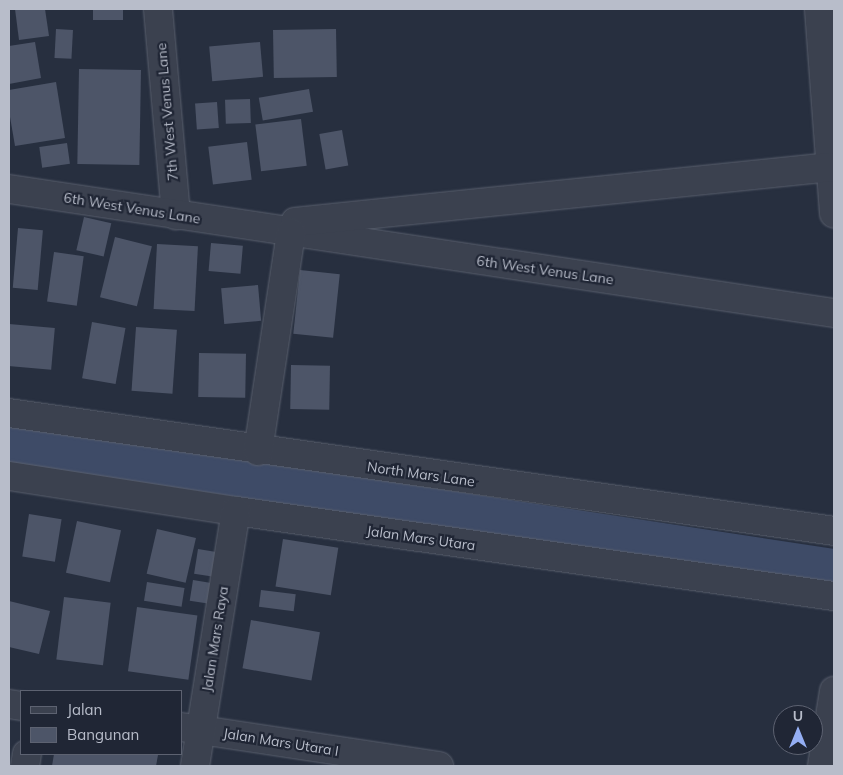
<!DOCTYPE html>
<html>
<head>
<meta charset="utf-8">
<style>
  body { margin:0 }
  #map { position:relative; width:843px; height:775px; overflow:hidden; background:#272f3f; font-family:Mulish,sans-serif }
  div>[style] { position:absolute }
  .canal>* { height:38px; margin:-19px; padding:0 19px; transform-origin:19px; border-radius:19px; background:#3e4b67 }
  .building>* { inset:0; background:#4d5568; transform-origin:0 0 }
  .roads { filter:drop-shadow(0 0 1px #595f6d) drop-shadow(0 0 1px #595f6d) }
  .minor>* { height:28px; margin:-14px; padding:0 14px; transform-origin:14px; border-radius:14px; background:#3b414f }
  span { translate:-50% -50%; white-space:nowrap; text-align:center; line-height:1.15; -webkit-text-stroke:4.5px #202635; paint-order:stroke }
  .street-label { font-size:14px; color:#b8bdca }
  .frame { position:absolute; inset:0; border:10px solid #b8bdca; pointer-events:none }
  .legend { position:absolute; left:20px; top:690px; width:162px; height:65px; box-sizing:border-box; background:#202635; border:1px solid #5d6271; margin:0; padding:6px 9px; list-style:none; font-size:15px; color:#b8bdca }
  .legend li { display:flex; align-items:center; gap:10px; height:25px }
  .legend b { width:25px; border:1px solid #5d6271 }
  .north { position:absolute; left:773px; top:705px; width:50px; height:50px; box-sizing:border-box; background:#202635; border:1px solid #5d6271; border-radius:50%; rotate:0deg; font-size:14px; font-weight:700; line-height:20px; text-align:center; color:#b8bdca }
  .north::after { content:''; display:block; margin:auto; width:18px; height:22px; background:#94aef3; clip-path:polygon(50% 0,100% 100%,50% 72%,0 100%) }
</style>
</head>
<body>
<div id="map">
  <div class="canal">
    <div style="left:9px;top:443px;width:834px;rotate:8.62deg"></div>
  </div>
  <div class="building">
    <div style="clip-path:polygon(15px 9px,45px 9px,49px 36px,19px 40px)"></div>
    <div style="left:93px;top:9px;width:30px;height:11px"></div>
    <div style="left:56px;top:29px;width:17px;height:29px;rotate:3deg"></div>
    <div style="left:336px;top:29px;width:48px;height:63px;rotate:89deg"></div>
    <div style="clip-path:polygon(35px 42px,41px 78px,9px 84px,9px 46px)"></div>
    <div style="left:260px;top:42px;width:35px;height:51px;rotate:85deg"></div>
    <div style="left:79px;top:69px;width:62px;height:95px;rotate:1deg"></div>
    <div style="clip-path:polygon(56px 82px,65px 138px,15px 146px,9px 111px,9px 90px)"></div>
    <div style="left:309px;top:89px;width:23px;height:51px;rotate:80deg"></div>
    <div style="left:250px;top:99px;width:24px;height:25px;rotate:88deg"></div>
    <div style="left:217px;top:102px;width:26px;height:22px;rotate:86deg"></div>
    <div style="left:301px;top:119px;width:47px;height:46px;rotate:83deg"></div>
    <div style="left:342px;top:130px;width:36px;height:23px;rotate:80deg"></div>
    <div style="left:247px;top:142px;width:38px;height:39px;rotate:83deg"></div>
    <div style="left:67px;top:143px;width:21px;height:28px;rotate:82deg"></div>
    <div style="left:84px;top:217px;width:28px;height:34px;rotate:13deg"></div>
    <div style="left:18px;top:228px;width:25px;height:60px;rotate:5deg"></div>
    <div style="left:115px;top:237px;width:38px;height:62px;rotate:14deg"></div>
    <div style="left:211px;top:243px;width:32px;height:28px;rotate:5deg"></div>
    <div style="left:157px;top:244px;width:41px;height:65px;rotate:3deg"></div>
    <div style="left:54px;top:252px;width:30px;height:50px;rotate:8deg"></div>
    <div style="left:300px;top:270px;width:40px;height:64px;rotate:6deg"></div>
    <div style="left:258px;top:285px;width:36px;height:37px;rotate:85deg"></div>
    <div style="left:92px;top:322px;width:34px;height:57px;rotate:10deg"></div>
    <div style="left:9px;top:324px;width:46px;height:42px;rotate:5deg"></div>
    <div style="left:136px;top:327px;width:41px;height:64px;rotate:4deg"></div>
    <div style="left:199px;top:353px;width:47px;height:44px;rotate:1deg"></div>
    <div style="left:291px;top:365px;width:39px;height:44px;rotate:1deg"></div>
    <div style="left:29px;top:514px;width:33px;height:43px;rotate:9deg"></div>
    <div style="left:77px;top:521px;width:45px;height:53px;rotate:12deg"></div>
    <div style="left:157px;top:529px;width:40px;height:46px;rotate:13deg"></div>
    <div style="left:283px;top:539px;width:56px;height:48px;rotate:9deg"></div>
    <div style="left:198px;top:549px;width:20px;height:25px;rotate:9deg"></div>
    <div style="left:193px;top:580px;width:20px;height:21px;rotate:9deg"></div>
    <div style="left:147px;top:582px;width:38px;height:19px;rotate:9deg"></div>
    <div style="left:261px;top:590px;width:35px;height:17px;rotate:7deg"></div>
    <div style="left:64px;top:597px;width:47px;height:63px;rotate:7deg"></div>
    <div style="clip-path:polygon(9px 601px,50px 611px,39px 654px,9px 647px)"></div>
    <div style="left:137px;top:607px;width:61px;height:65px;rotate:8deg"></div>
    <div style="left:251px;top:620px;width:70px;height:49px;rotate:10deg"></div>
    <div style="clip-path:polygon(54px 754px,153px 754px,158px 755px,156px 766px,52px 766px)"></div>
  </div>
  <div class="roads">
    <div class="minor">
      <div style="left:158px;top:9px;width:207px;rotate:85deg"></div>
      <div style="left:819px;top:9px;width:205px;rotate:85.8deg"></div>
      <div style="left:9px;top:189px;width:834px;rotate:8.55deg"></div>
      <div style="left:295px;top:222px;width:539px;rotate:-5.86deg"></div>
      <div style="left:9px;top:413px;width:833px;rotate:8.14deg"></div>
      <div style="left:258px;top:451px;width:221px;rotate:-81.4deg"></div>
      <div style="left:9px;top:476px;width:230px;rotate:8.8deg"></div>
      <div style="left:236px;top:511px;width:604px;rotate:8.09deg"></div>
      <div style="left:9px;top:704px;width:12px;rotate:9deg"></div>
      <div style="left:181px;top:727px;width:261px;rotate:8.6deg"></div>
      <div style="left:25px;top:766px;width:12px;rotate:-81deg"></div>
      <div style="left:195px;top:766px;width:258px;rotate:-80.9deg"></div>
      <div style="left:822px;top:766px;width:76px;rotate:-80.9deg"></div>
    </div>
  </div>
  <div class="street-label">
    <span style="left:167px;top:112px;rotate:-95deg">7th West Venus Lane</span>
    <span style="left:132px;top:208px;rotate:9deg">6th West Venus Lane</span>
    <span style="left:545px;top:270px;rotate:8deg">6th West Venus Lane</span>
    <span style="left:421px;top:474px;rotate:8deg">North Mars Lane</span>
    <span style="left:421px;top:538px;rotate:8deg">Jalan Mars Utara</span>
    <span style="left:215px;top:639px;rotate:-81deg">Jalan Mars Raya</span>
    <span style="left:281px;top:742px;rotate:9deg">Jalan Mars Utara I</span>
  </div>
  <div class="frame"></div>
  <ul class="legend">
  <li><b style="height:6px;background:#3b414f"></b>Jalan</li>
  <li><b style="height:14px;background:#4d5568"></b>Bangunan</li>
  </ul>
  <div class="north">U</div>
</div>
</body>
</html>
